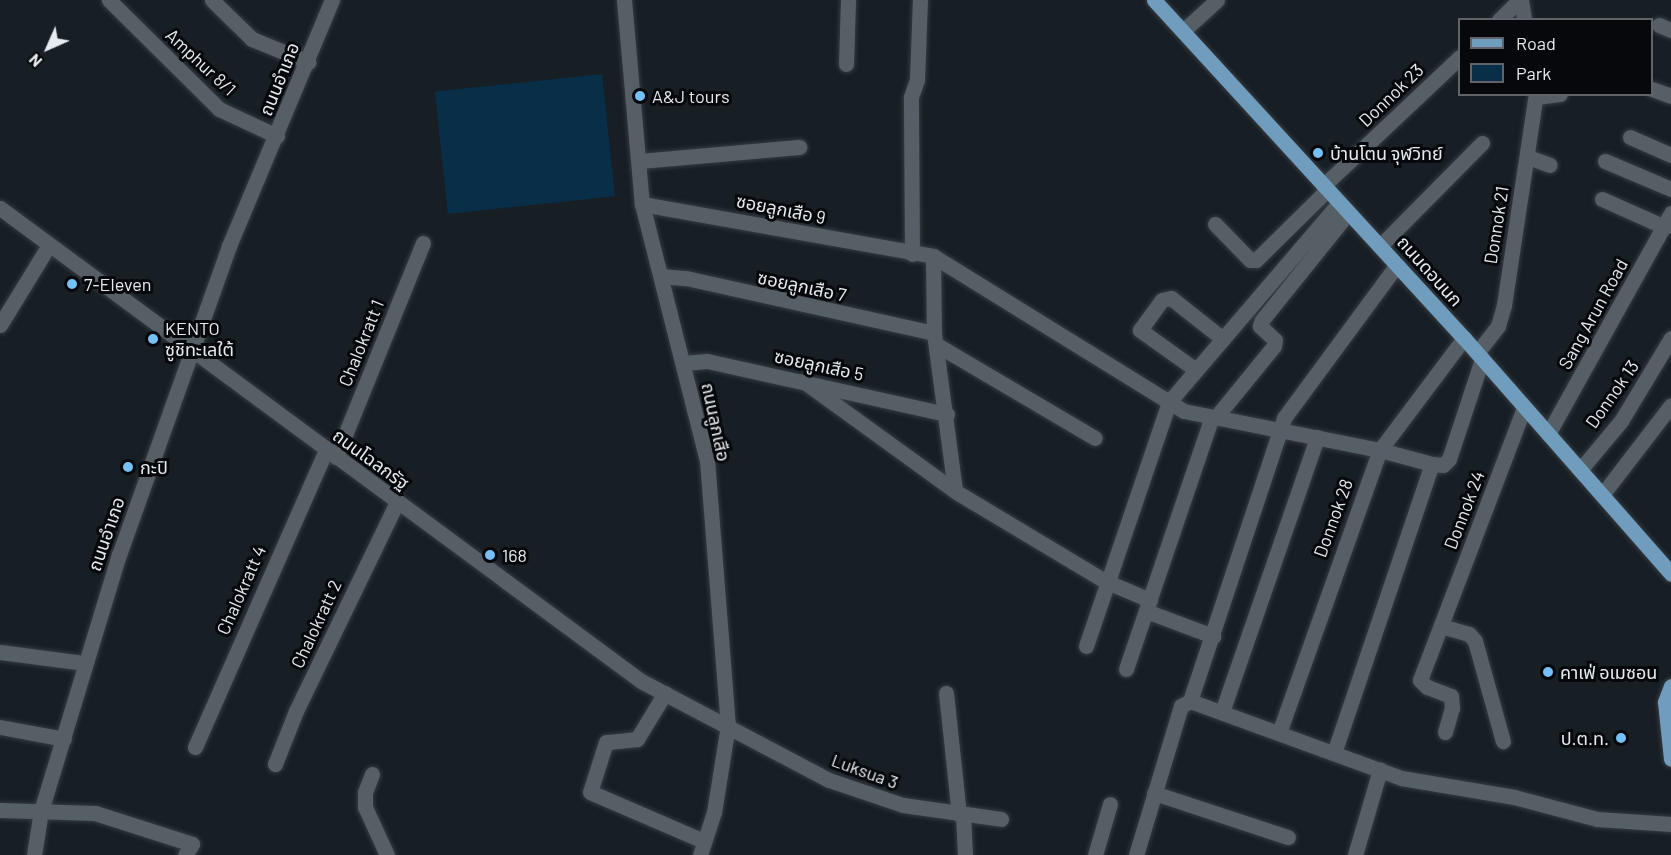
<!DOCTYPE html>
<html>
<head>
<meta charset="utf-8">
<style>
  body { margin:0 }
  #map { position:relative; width:1671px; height:855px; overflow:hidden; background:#171f25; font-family:Barlow,"Noto Sans Thai",sans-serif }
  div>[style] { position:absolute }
  .green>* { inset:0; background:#082f47; transform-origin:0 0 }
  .roads { filter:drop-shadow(0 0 2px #363b40) drop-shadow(0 0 2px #363b40) }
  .minor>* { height:15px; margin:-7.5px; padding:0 7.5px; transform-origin:7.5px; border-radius:7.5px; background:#565f66 }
  .major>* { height:15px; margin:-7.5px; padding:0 7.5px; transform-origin:7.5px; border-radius:7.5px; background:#709cbd }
  .dots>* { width:16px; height:16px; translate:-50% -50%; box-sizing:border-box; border:3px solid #06080b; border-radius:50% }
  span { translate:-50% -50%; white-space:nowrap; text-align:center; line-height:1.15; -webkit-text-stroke:6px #06080b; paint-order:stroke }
  .street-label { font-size:18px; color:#e6ebf0 }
  .poi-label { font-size:18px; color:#e6ebf0 }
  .left { translate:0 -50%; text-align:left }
  .right { translate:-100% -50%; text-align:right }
  .legend { position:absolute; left:1458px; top:18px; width:195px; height:78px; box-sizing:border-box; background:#06080b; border:2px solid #606367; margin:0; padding:8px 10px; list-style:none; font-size:18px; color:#e6ebf0 }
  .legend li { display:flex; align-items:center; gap:12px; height:30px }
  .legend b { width:30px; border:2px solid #606367 }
  .north { position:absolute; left:18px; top:18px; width:60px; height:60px; -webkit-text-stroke:4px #06080b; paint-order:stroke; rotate:225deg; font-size:16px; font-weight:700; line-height:24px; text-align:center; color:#e6ebf0 }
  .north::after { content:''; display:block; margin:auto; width:21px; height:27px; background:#e6ebf0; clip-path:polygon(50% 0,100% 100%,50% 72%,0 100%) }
</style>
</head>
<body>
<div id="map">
  <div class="green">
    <div style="left:602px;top:74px;width:123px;height:168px;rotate:84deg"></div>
  </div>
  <div class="roads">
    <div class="minor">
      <div style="left:109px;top:0;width:155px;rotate:44.7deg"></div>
      <div style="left:219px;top:109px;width:64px;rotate:25deg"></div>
      <div style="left:212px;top:0;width:56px;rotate:44.3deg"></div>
      <div style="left:252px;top:39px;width:61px;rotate:22.3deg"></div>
      <div style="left:624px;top:0;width:205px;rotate:85deg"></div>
      <div style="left:642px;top:204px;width:264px;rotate:75.8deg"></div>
      <div style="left:707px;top:460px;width:266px;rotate:85.5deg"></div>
      <div style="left:728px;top:725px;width:88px;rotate:99.1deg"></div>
      <div style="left:714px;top:812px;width:45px;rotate:108deg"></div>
      <div style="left:1521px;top:0;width:20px;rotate:81deg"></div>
      <div style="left:1499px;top:20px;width:28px;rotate:-45deg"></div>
      <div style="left:1659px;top:25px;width:13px;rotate:23deg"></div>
      <div style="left:1183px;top:31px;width:46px;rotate:-42.4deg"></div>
      <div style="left:846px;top:64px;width:64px;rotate:-88.2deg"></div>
      <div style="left:1652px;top:89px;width:20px;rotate:20deg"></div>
      <div style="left:1536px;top:97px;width:24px;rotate:-7deg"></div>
      <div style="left:1630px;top:137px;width:45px;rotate:23.7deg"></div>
      <div style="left:1528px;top:157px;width:23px;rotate:20deg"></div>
      <div style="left:639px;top:161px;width:161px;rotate:-5deg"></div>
      <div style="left:1605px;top:161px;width:72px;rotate:23deg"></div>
      <div style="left:1323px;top:186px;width:188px;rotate:-43.3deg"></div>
      <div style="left:1602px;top:199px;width:69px;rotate:24deg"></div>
      <div style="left:642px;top:204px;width:296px;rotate:10.1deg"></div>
      <div style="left:933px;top:256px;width:295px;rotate:31.7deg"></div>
      <div style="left:1184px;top:411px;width:200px;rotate:11.3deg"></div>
      <div style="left:1380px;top:450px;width:54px;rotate:15.1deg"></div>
      <div style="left:1432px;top:464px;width:11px;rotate:5deg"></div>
      <div style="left:1443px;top:465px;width:8px;rotate:-45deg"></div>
      <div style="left:1449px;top:459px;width:105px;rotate:-71.7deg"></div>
      <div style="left:0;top:208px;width:797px;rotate:36.42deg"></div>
      <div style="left:641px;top:681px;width:212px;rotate:27.8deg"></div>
      <div style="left:829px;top:780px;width:78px;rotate:18.7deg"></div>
      <div style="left:903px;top:805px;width:99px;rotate:8.1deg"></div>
      <div style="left:1215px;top:224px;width:50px;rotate:45.8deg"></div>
      <div style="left:1250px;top:260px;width:6px"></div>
      <div style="left:1256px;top:260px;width:100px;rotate:-44.6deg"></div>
      <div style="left:1380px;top:246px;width:145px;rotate:-45.3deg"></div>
      <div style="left:912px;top:254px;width:157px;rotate:-90.4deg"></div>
      <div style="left:911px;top:97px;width:18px;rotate:-71deg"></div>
      <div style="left:917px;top:80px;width:80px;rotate:-87.9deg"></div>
      <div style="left:933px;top:256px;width:77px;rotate:89.3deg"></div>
      <div style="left:934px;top:333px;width:159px;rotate:82.4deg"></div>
      <div style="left:661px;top:276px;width:25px;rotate:5deg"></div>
      <div style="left:686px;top:278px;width:254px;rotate:12.5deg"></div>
      <div style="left:0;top:325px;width:94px;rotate:-58.5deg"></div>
      <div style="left:937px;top:345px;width:183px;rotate:30.5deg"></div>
      <div style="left:1477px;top:353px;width:34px;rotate:-52deg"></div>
      <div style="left:1498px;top:326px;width:22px;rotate:-74deg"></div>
      <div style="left:1504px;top:305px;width:213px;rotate:-81.4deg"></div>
      <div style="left:683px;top:363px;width:24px;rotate:-5deg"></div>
      <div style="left:707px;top:361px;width:246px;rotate:12.5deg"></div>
      <div style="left:1196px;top:370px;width:69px;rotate:-144.5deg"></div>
      <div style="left:1140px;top:330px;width:37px;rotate:-54deg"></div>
      <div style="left:1162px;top:300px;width:9px;rotate:-13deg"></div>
      <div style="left:1171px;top:298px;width:66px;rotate:38.3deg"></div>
      <div style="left:803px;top:381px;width:191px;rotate:35.9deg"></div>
      <div style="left:958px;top:493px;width:171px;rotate:30.9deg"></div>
      <div style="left:1105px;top:581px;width:49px;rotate:22.9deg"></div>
      <div style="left:1216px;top:417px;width:92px;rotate:-50.8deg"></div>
      <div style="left:1274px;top:346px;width:6px;rotate:-81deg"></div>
      <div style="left:1275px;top:340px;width:21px;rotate:-137deg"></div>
      <div style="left:1260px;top:326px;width:6px;rotate:-72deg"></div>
      <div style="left:1262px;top:320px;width:137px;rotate:-51.2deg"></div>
      <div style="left:1548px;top:434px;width:253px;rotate:-60.9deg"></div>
      <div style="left:336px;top:457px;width:231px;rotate:-67.9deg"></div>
      <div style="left:1580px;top:470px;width:64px;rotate:-50.1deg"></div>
      <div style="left:1621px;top:421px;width:97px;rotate:-58.9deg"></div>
      <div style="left:1602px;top:495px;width:113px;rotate:-52.5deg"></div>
      <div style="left:1146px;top:611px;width:72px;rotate:20.5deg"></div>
      <div style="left:1441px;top:626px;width:29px;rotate:16deg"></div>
      <div style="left:1469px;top:634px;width:9px;rotate:49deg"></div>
      <div style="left:1475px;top:641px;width:104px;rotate:74.4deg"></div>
      <div style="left:1086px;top:646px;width:258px;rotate:-71.2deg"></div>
      <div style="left:1169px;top:402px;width:262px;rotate:-49.5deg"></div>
      <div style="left:0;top:652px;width:86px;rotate:7.4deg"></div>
      <div style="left:1126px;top:669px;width:266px;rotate:-71.2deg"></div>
      <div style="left:665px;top:693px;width:54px;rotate:121.3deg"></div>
      <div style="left:637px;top:739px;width:31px;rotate:174deg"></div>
      <div style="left:606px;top:742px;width:52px;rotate:107.7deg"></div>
      <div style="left:590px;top:792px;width:124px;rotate:23.3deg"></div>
      <div style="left:946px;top:693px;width:122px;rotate:83.9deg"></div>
      <div style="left:1190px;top:701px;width:225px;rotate:20deg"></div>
      <div style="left:1401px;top:778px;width:115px;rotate:9.5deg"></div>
      <div style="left:1514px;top:797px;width:86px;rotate:14.8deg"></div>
      <div style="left:1597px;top:819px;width:74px;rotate:3.9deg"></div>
      <div style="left:1222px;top:712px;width:291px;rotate:-70.9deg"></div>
      <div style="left:0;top:727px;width:65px;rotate:10.6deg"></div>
      <div style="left:1445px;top:732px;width:25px;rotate:-74deg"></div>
      <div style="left:1452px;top:708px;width:12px;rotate:-95deg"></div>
      <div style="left:1451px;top:696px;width:26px;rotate:-159deg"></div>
      <div style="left:1427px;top:687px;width:10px;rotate:-135deg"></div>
      <div style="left:1420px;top:680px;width:291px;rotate:-69.1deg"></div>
      <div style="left:1279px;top:733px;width:300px;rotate:-70.4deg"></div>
      <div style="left:1380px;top:450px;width:140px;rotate:-53.1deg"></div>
      <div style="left:195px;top:747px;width:325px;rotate:-66.2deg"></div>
      <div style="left:1334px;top:753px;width:305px;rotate:-71.3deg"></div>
      <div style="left:275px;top:764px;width:57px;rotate:-68.4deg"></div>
      <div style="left:296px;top:711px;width:232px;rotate:-64.2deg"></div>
      <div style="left:372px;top:774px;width:19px;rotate:111deg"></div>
      <div style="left:365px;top:792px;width:15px;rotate:90deg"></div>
      <div style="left:365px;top:807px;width:53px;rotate:65.4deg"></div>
      <div style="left:1154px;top:793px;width:141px;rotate:18.2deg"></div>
      <div style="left:0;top:810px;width:95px;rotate:1.8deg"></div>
      <div style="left:95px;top:813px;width:102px;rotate:17.7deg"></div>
      <div style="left:192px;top:844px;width:13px;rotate:122deg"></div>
      <div style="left:963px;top:815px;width:40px;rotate:87.1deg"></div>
      <div style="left:34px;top:855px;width:45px;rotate:-81deg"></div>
      <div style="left:41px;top:811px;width:268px;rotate:-73.1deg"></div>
      <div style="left:119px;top:555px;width:328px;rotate:-70.4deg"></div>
      <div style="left:229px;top:246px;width:267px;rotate:-67.3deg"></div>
      <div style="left:1095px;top:855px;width:53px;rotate:-73.6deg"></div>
      <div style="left:1136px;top:855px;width:156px;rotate:-73.2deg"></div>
      <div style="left:1181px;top:706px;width:10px;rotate:-29deg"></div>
      <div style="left:1190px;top:701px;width:298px;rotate:-71.6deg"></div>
      <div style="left:1284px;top:418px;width:190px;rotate:-53.6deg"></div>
      <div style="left:1355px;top:855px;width:89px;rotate:-73.6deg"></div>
    </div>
    <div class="major">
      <div style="left:1154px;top:0;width:459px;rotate:47.5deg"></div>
      <div style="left:1464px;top:338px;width:314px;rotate:48.7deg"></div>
      <div style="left:1671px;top:686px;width:17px;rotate:111deg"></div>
      <div style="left:1665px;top:702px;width:57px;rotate:84deg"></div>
    </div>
  </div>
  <div class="dots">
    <div style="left:640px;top:96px;background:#75c0f6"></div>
    <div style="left:1318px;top:153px;background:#75c0f6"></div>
    <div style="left:72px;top:284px;background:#75c0f6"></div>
    <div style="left:153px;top:339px;background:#75c0f6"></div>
    <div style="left:128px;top:467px;background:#75c0f6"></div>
    <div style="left:490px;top:555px;background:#75c0f6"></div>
    <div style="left:1548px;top:672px;background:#75c0f6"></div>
    <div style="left:1621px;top:738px;background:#75c0f6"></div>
  </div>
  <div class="street-label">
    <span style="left:201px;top:62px;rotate:43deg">Amphur 8/1</span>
    <span style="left:279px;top:79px;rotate:-68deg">ถนนอำเภอ</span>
    <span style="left:1391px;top:95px;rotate:-44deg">Donnok 23</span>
    <span style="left:781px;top:209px;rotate:11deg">ซอยลูกเสือ 9</span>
    <span style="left:1496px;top:225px;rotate:-81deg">Donnok 21</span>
    <span style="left:1430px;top:271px;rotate:48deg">ถนนดอนนก</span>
    <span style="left:802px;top:286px;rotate:12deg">ซอยลูกเสือ 7</span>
    <span style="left:1593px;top:314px;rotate:-61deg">Sang Arun Road</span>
    <span style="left:361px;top:343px;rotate:-68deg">Chalokratt 1</span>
    <span style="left:819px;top:365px;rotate:12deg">ซอยลูกเสือ 5</span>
    <span style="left:1612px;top:394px;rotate:-55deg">Donnok 13</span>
    <span style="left:716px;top:422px;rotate:78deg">ถนนลูกเสือ</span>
    <span style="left:371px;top:459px;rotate:36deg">ถนนโฉลกรัฐ</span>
    <span style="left:1464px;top:510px;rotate:-69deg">Donnok 24</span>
    <span style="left:1333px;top:518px;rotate:-70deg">Donnok 28</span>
    <span style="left:106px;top:534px;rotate:-71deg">ถนนอำเภอ</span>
    <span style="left:241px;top:590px;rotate:-66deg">Chalokratt 4</span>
    <span style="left:316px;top:624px;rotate:-65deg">Chalokratt 2</span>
    <span style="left:865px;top:771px;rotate:20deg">Luksua 3</span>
  </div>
  <div class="poi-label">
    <span class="left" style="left:652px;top:96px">A&amp;J tours</span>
    <span class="left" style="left:1330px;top:153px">บ้านโตน จุฬวิทย์</span>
    <span class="left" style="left:84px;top:284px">7-Eleven</span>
    <span class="left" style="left:165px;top:339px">KENTO<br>ซูชิทะเลใต้</span>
    <span class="left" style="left:140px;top:467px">กะปิ</span>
    <span class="left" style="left:502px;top:555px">168</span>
    <span class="left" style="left:1560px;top:672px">คาเฟ่ อเมซอน</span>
    <span class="right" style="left:1609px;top:738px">ป.ต.ท.</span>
  </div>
  <ul class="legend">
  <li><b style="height:8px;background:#709cbd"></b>Road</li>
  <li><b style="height:16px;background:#082f47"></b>Park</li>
  </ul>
  <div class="north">N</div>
</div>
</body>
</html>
